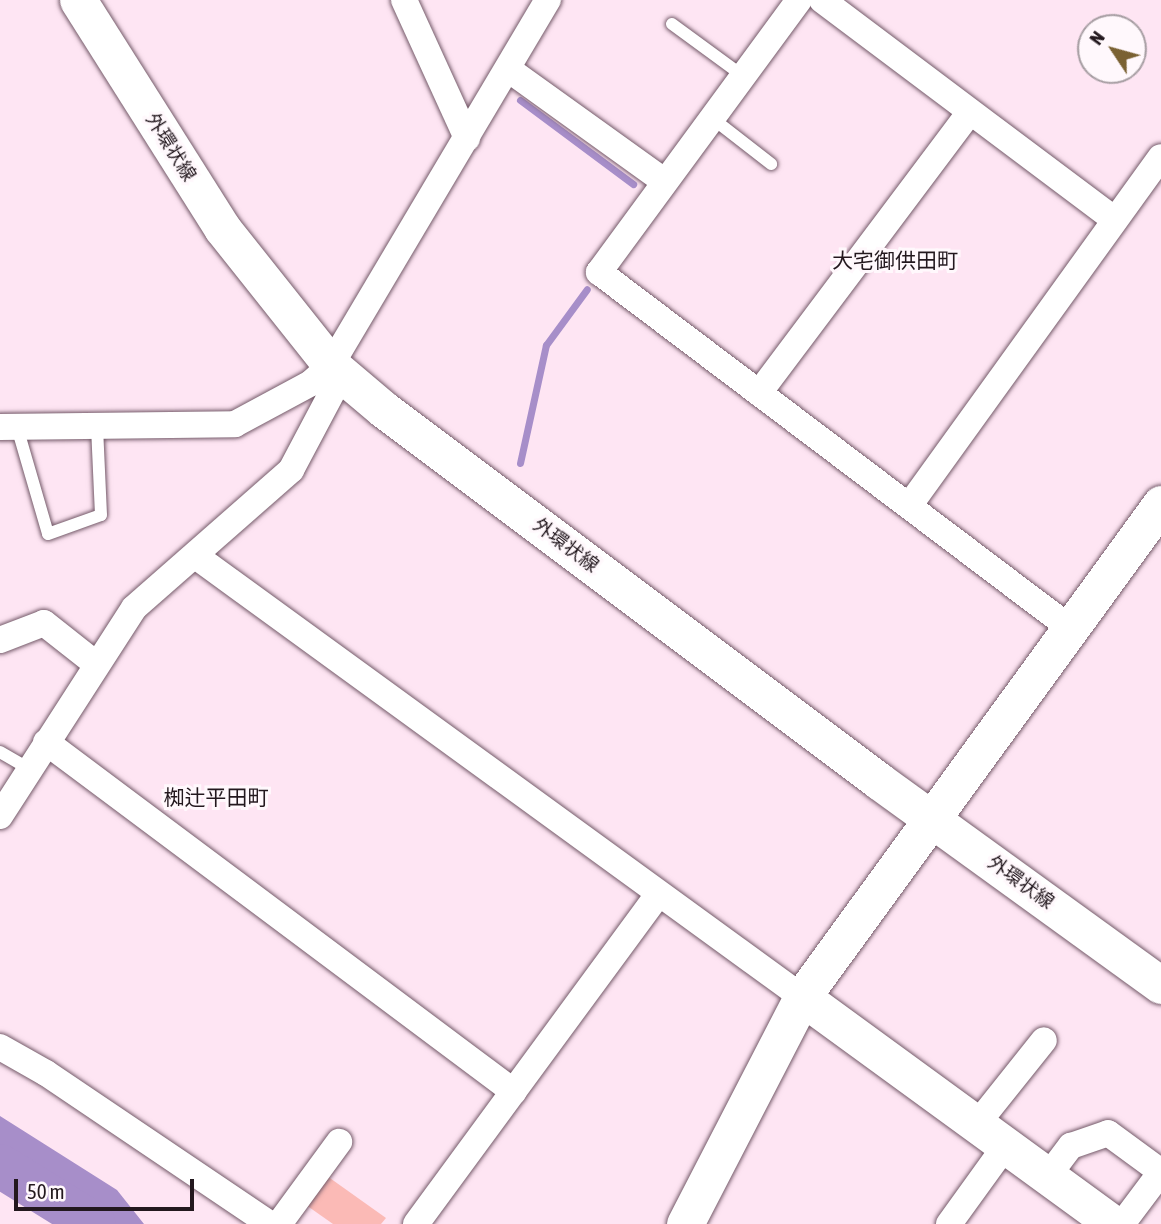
<!DOCTYPE html>
<html>
<head>
<meta charset="utf-8">
<style>
  body { margin:0 }
  #map { position:relative; width:1161px; height:1224px; overflow:hidden; background:#fee5f3; font-family:"Asap Condensed","Noto Sans JP",sans-serif }
  div>[style] { position:absolute }
  .green>* { inset:0; background:#fbbab6 }
  .water>* { inset:0; background:#a78ec9 }
  .stream>* { height:7px; margin:-3.5px; padding:0 3.5px; transform-origin:3.5px; border-radius:3.5px; background:#a78ec9 }
  .river>* { height:44px; margin:-22px; padding:0 22px; transform-origin:22px; border-radius:22px; background:#a78ec9 }
  .roads { filter:drop-shadow(0 0 2px #745a69) drop-shadow(0 0 2px #745a69) }
  .lane>* { height:12px; margin:-6px; padding:0 6px; transform-origin:6px; border-radius:6px; background:#fff }
  .street>* { height:26px; margin:-13px; padding:0 13px; transform-origin:13px; border-radius:13px; background:#fff }
  .secondary>* { height:37px; margin:-18.5px; padding:0 18.5px; transform-origin:18.5px; border-radius:18.5px; background:#fff }
  span { translate:-50% -50%; white-space:nowrap; text-align:center; line-height:1.15; -webkit-text-stroke:6px #fff8fc; paint-order:stroke }
  .street-label { font-size:19px; color:#23181e }
  .neighbourhood-label { font-size:21px; color:#23181e }
  .north { position:absolute; left:1077px; top:14px; width:70px; height:70px; box-sizing:border-box; background:#fff8fc; border:2px solid #a79ea3; border-radius:50%; rotate:306deg; font-size:19px; font-weight:700; line-height:28px; text-align:center; color:#23181e }
  .north::after { content:''; display:block; margin:auto; width:24px; height:32px; background:#7a6132; clip-path:polygon(50% 0,100% 100%,50% 72%,0 100%) }
  .scale { position:absolute; left:14px; top:1179px; width:180px; height:32px; box-sizing:border-box; border:4px solid #23181e; border-top:0; padding-left:9px; font-size:21px; line-height:24px; white-space:nowrap; color:#23181e; -webkit-text-stroke:5px #fff8fc; paint-order:stroke }
</style>
</head>
<body>
<div id="map">
  <div class="green">
    <div style="clip-path:polygon(327px 1176px,386px 1218px,381px 1224px,333px 1224px,306px 1205px)"></div>
  </div>
  <div class="water">
    <div style="clip-path:polygon(0 1116px,117px 1190px,144px 1224px,91px 1224px,45px 1178px,0 1151px)"></div>
  </div>
  <div class="stream">
    <div style="left:520px;top:100px;width:141px;rotate:36.6deg"></div>
    <div style="left:520px;top:463px;width:121px;rotate:-77.6deg"></div>
    <div style="left:546px;top:345px;width:69px;rotate:-53.8deg"></div>
  </div>
  <div class="river">
    <div style="left:0;top:1166px;width:110px;rotate:31.7deg"></div>
  </div>
  <div class="roads">
    <div class="lane">
      <div style="left:672px;top:24px;width:88px;rotate:36.2deg"></div>
      <div style="left:712px;top:118px;width:75px;rotate:37.9deg"></div>
      <div style="left:17px;top:427px;width:111px;rotate:73.8deg"></div>
      <div style="left:48px;top:534px;width:56px;rotate:-19.7deg"></div>
      <div style="left:101px;top:515px;width:89px;rotate:-92.6deg"></div>
      <div style="left:0;top:752px;width:34px;rotate:30deg"></div>
    </div>
    <div class="street">
      <div style="left:404px;top:0;width:152px;rotate:65.5deg"></div>
      <div style="left:799px;top:0;width:338px;rotate:126.3deg"></div>
      <div style="left:599px;top:272px;width:590px;rotate:37.08deg"></div>
      <div style="left:822px;top:0;width:366px;rotate:36.9deg"></div>
      <div style="left:508px;top:69px;width:193px;rotate:35.7deg"></div>
      <div style="left:759px;top:393px;width:351px;rotate:-53.1deg"></div>
      <div style="left:0;top:427px;width:235px;rotate:-0.7deg"></div>
      <div style="left:235px;top:424px;width:86px;rotate:-28.3deg"></div>
      <div style="left:311px;top:383px;width:27px;rotate:-42deg"></div>
      <div style="left:331px;top:365px;width:425px;rotate:-59.3deg"></div>
      <div style="left:909px;top:506px;width:430px;rotate:-54.2deg"></div>
      <div style="left:197px;top:557px;width:748px;rotate:36.03deg"></div>
      <div style="left:0;top:640px;width:47px;rotate:-21.1deg"></div>
      <div style="left:44px;top:623px;width:66px;rotate:38.3deg"></div>
      <div style="left:46px;top:742px;width:584px;rotate:36.79deg"></div>
      <div style="left:0;top:816px;width:247px;rotate:-57.2deg"></div>
      <div style="left:134px;top:608px;width:209px;rotate:-41.3deg"></div>
      <div style="left:291px;top:470px;width:98px;rotate:-62.1deg"></div>
      <div style="left:337px;top:383px;width:19px;rotate:-108deg"></div>
      <div style="left:0;top:1047px;width:53px;rotate:29.5deg"></div>
      <div style="left:46px;top:1073px;width:270px;rotate:34deg"></div>
      <div style="left:977px;top:1124px;width:107px;rotate:-51.4deg"></div>
      <div style="left:1048px;top:1176px;width:38px;rotate:-53deg"></div>
      <div style="left:1071px;top:1146px;width:39px;rotate:-19deg"></div>
      <div style="left:1108px;top:1133px;width:66px;rotate:36.3deg"></div>
      <div style="left:1161px;top:1172px;width:65px;rotate:126.9deg"></div>
      <div style="left:279px;top:1224px;width:102px;rotate:-53.8deg"></div>
      <div style="left:416px;top:1224px;width:408px;rotate:-53.7deg"></div>
      <div style="left:949px;top:1224px;width:97px;rotate:-54.2deg"></div>
    </div>
    <div class="secondary">
      <div style="left:78px;top:0;width:270px;rotate:57.7deg"></div>
      <div style="left:222px;top:228px;width:175px;rotate:51.5deg"></div>
      <div style="left:331px;top:365px;width:68px;rotate:40.2deg"></div>
      <div style="left:383px;top:409px;width:620px;rotate:36.87deg"></div>
      <div style="left:879px;top:781px;width:348px;rotate:35.9deg"></div>
      <div style="left:802px;top:997px;width:385px;rotate:36.1deg"></div>
      <div style="left:685px;top:1224px;width:255px;rotate:-62.7deg"></div>
      <div style="left:802px;top:997px;width:610px;rotate:-53.94deg"></div>
    </div>
  </div>
  <div class="street-label">
    <span style="left:171px;top:147px;rotate:58deg">外環状線</span>
    <span style="left:566px;top:545px;rotate:37deg">外環状線</span>
    <span style="left:1021px;top:882px;rotate:36deg">外環状線</span>
  </div>
  <div class="neighbourhood-label">
    <span style="left:895px;top:260px">大宅御供田町</span>
    <span style="left:216px;top:797px">椥辻平田町</span>
  </div>
  <div class="north">N</div>
  <div class="scale">50 m</div>
</div>
</body>
</html>
